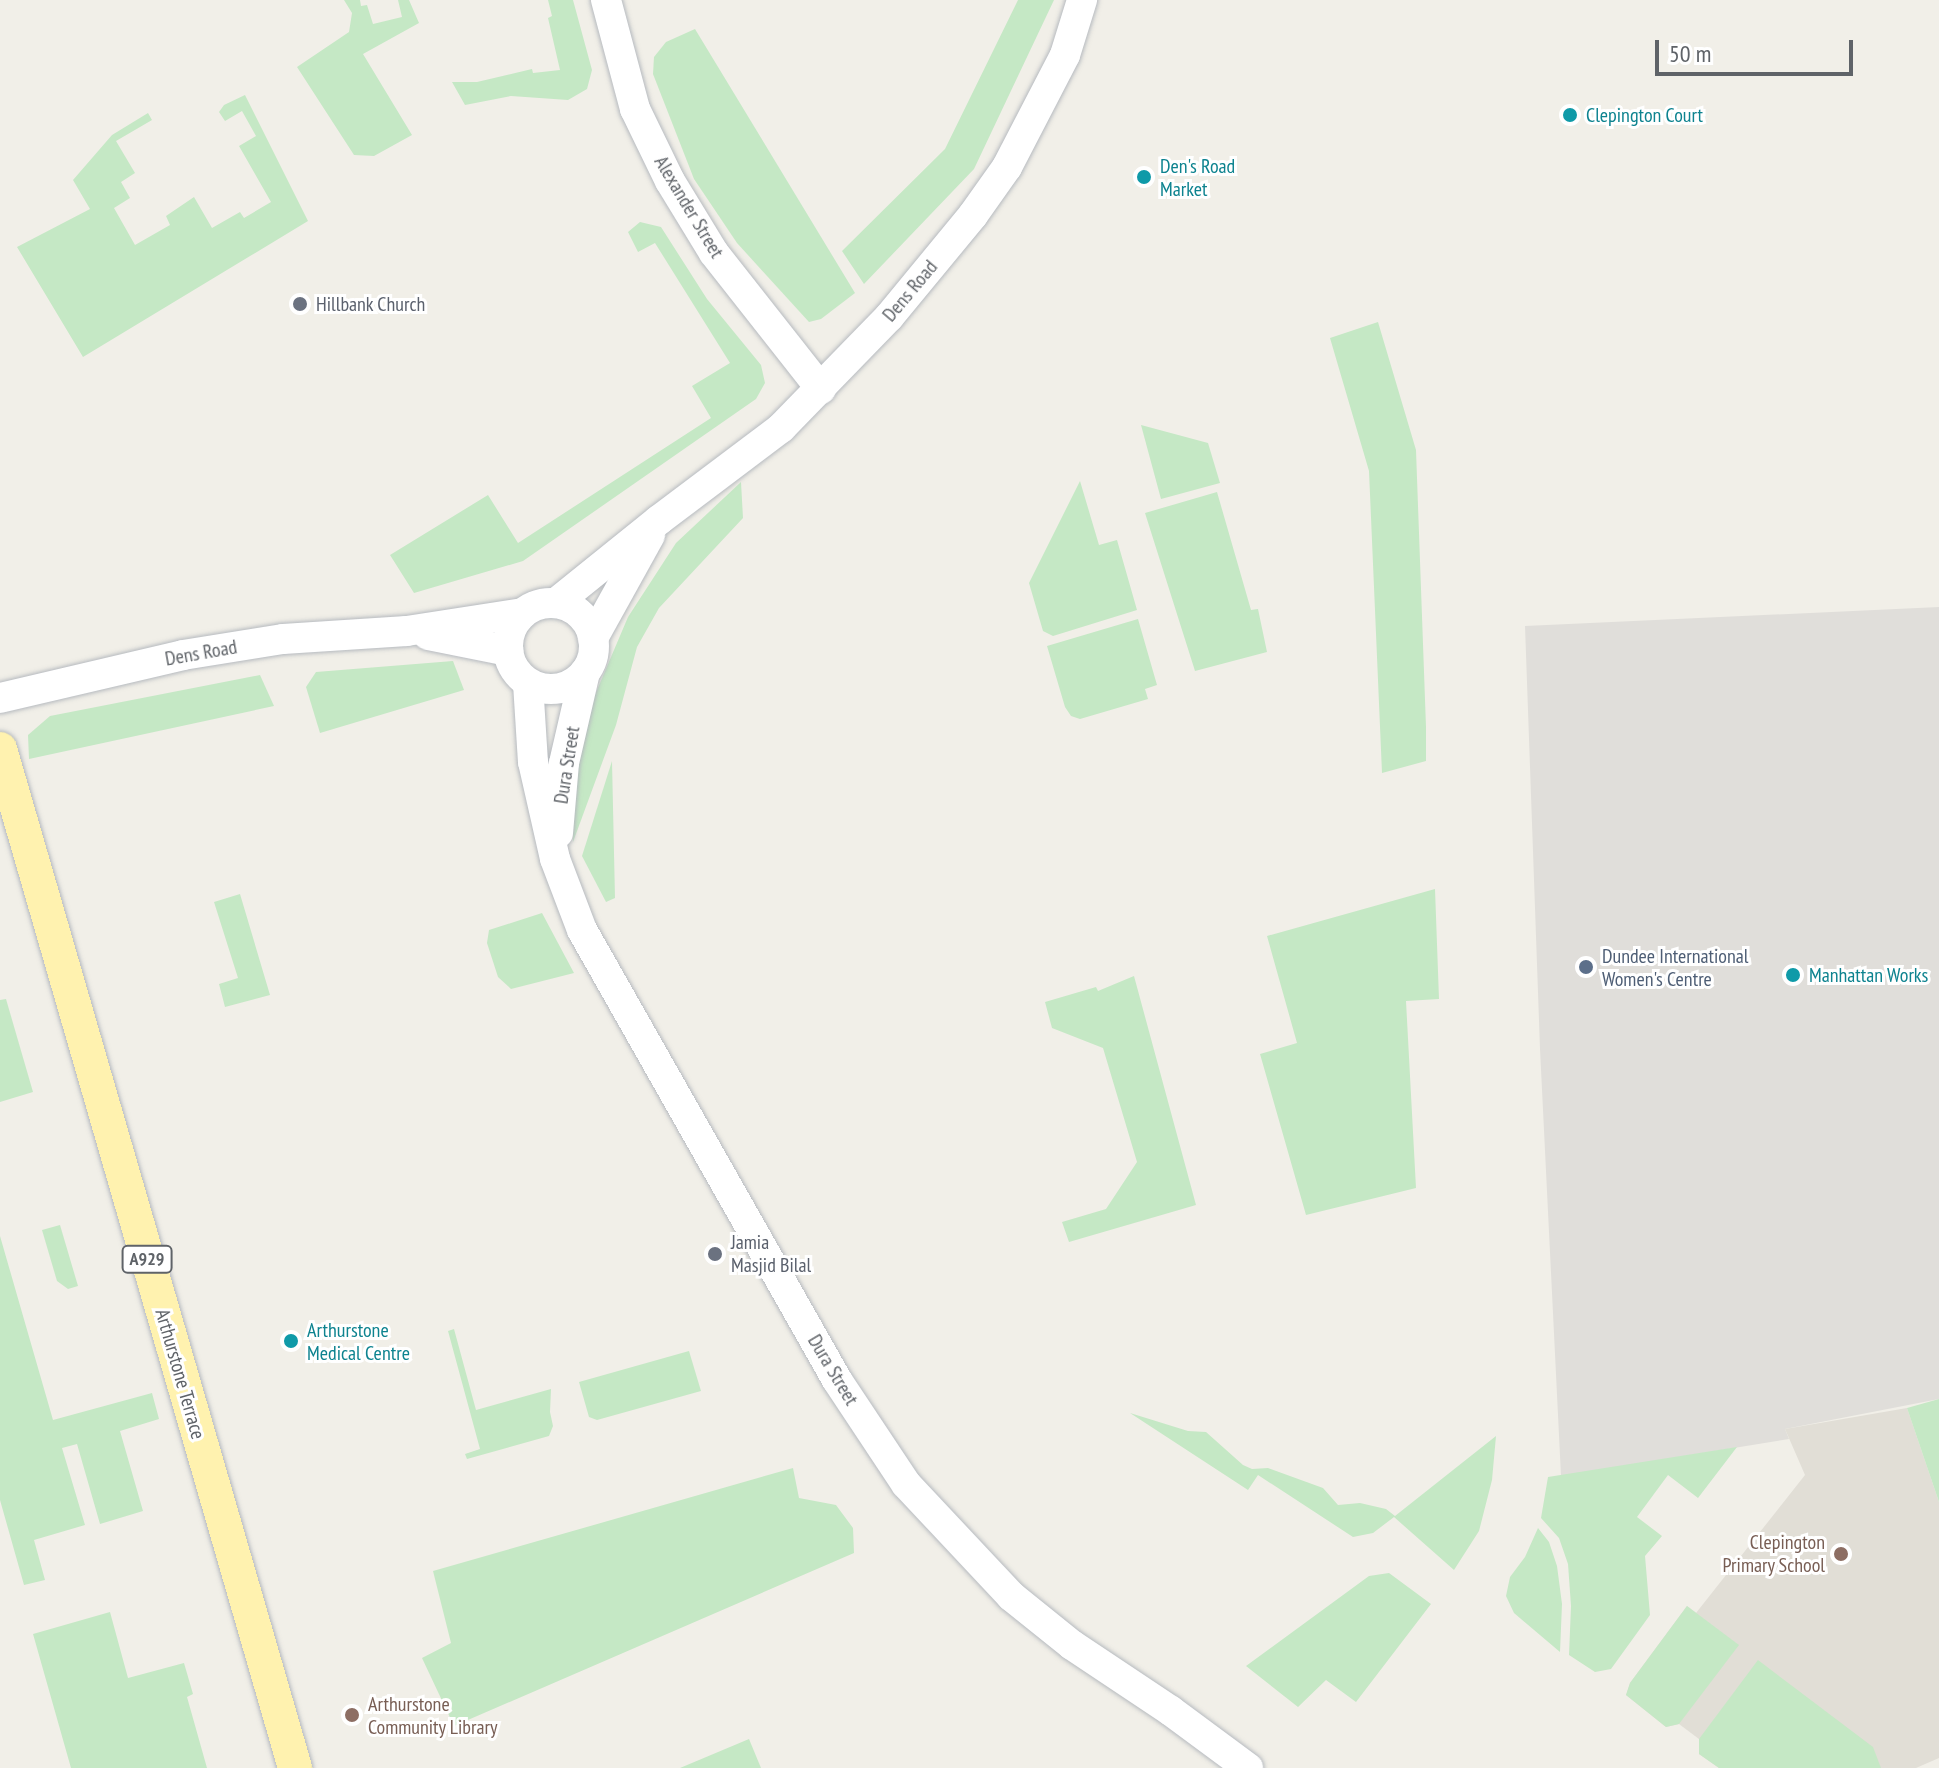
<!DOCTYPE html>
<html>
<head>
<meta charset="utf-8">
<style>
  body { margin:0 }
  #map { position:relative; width:1939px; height:1768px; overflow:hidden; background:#f1efe8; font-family:"PT Sans Narrow",sans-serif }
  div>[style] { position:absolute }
  .industrial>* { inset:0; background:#e0deda }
  .education>* { inset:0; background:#e1ded6 }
  .green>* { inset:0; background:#c5e8c5 }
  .roads { filter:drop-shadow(0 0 2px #b6babf) drop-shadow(0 0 2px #b6babf) }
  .secondary>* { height:30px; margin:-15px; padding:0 15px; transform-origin:15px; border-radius:15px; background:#fff }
  .secondary>.ring { margin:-15px; padding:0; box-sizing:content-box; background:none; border:30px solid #fff; border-radius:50% }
  .primary>* { height:34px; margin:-17px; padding:0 17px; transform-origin:17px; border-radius:17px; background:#fff2af }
  .dots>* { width:22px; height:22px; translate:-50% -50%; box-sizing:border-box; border:4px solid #fff; border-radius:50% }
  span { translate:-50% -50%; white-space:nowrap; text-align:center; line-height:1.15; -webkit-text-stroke:6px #fff; paint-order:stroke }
  .shield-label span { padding:2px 6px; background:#fff; border:2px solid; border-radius:6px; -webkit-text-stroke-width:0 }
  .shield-label { font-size:18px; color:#5f6368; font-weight:700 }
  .culture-label { font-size:20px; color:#0d838f }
  .left { translate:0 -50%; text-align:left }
  .street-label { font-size:20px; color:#5f6368 }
  .worship-label { font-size:20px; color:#5b616d }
  .service-label { font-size:20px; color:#4e5e75 }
  .education-label { font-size:20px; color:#785e54 }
  .right { translate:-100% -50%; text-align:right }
  .scale { position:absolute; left:1655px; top:40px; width:198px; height:36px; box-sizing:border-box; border:4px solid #5f6368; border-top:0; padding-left:10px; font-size:24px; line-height:28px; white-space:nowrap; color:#5f6368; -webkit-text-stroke:6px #fff; paint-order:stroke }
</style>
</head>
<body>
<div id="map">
  <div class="industrial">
    <div style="clip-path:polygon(1939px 607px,1939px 1399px,1785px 1429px,1789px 1439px,1561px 1476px,1540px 1049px,1525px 626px)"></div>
  </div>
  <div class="education">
    <div style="clip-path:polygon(1907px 1408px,1939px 1502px,1939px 1758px,1916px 1768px,1719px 1768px,1699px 1754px,1699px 1739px,1679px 1724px,1666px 1727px,1626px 1695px,1630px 1683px,1687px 1606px,1696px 1613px,1805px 1475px,1785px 1429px)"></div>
  </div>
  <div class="green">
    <div style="clip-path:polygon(344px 0,360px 0,361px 6px,367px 5px,373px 24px,402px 17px,398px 0,409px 0,419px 23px,363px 54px,412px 135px,374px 156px,354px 155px,297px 67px,349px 32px,352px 13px)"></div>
    <div style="clip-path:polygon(548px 0,573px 0,592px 70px,587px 89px,568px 100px,511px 96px,465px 105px,452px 82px,477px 82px,532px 69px,533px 73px,560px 70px,548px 18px,552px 16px)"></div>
    <div style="clip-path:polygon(1018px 0,1054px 0,974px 169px,864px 284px,842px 251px,945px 149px)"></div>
    <div style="clip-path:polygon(695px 29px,855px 293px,821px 319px,809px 322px,737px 243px,694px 179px,653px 74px,654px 57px,666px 42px)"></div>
    <div style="clip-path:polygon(245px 95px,308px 221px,83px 357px,17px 247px,90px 209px,73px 180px,112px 135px,148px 113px,152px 120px,116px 141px,135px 173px,121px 182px,130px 198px,114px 208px,135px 245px,170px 225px,166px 216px,194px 197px,212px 228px,240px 212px,244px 218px,271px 202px,239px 146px,256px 136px,242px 111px,225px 121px,219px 112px,224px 105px)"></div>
    <div style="clip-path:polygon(640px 222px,661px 227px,707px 299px,761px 365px,765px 383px,756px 399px,523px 561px,414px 593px,390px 555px,488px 495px,518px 543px,711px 418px,692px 386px,730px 363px,655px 243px,638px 252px,628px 232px)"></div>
    <div style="clip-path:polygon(1378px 322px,1416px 450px,1426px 727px,1426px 761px,1382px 773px,1369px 471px,1330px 338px)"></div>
    <div style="clip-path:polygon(1141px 425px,1208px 443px,1220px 483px,1161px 499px)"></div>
    <div style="clip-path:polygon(1080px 481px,1099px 545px,1117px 540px,1137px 610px,1053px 636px,1043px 631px,1029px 583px)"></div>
    <div style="clip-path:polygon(741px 482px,743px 518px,659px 608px,637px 647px,616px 725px,573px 842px,573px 776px,586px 716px,628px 617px,676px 543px)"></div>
    <div style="clip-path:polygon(1217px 492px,1251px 610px,1258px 609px,1267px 652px,1195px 671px,1145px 513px)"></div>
    <div style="clip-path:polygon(1138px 619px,1157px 685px,1145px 689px,1148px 699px,1080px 719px,1071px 716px,1065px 707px,1047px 646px)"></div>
    <div style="clip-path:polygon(453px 661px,464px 690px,320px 733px,306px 687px,316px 672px)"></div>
    <div style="clip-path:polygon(260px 675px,274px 706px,29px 759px,28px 735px,50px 716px)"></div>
    <div style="clip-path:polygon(612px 761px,615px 898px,606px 902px,582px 856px)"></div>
    <div style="clip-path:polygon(1435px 889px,1439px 999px,1406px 1001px,1416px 1188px,1306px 1215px,1260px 1054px,1297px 1043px,1267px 936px)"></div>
    <div style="clip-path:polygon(240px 894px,270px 995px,225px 1007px,219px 984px,238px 978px,214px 902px)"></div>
    <div style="clip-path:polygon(542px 913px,574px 973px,511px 989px,498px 977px,487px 943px,489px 930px)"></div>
    <div style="clip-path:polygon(1134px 976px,1196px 1205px,1069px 1242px,1062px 1222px,1106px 1209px,1137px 1162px,1103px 1048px,1052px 1028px,1045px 1002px,1096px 987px,1098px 991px)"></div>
    <div style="clip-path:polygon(6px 999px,33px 1092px,0 1102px,0 1000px)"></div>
    <div style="clip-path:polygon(60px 1225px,78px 1286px,68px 1289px,57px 1281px,42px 1230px)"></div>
    <div style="clip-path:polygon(0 1236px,53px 1420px,152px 1393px,159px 1419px,120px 1431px,143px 1511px,100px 1524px,77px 1444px,62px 1448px,85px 1525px,34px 1540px,45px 1580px,24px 1585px,0 1500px)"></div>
    <div style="clip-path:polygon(454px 1329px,476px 1410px,551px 1389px,550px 1412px,553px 1426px,549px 1436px,467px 1459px,465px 1454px,480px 1449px,448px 1331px)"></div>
    <div style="clip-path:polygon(689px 1351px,701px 1391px,597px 1420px,589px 1417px,579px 1382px)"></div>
    <div style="clip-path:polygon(1939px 1399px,1939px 1502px,1907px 1408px)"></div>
    <div style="clip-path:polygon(1130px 1413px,1188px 1431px,1206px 1432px,1243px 1465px,1252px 1469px,1268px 1468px,1323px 1488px,1338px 1505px,1360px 1503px,1386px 1509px,1395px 1516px,1496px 1436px,1492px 1480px,1479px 1531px,1454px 1570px,1394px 1517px,1373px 1533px,1353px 1537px,1258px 1475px,1248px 1490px)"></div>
    <div style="clip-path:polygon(1737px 1447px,1698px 1498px,1668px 1475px,1637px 1517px,1662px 1536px,1645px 1556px,1650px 1615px,1611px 1669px,1595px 1672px,1569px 1655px,1571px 1606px,1568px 1564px,1559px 1538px,1541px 1518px,1548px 1477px)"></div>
    <div style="clip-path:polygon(793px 1468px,799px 1498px,836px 1505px,853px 1528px,854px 1553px,454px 1726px,422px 1658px,451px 1643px,433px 1571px)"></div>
    <div style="clip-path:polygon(1538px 1528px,1549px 1542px,1557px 1566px,1562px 1604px,1560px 1652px,1514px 1613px,1506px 1596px,1510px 1577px,1525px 1557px)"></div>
    <div style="clip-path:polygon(1389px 1573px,1431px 1604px,1356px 1702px,1326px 1680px,1298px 1707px,1246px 1666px,1369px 1576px)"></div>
    <div style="clip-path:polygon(1687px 1606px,1739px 1645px,1679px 1724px,1666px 1727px,1626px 1695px,1630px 1683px)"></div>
    <div style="clip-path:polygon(110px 1612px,128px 1678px,184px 1663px,193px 1694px,187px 1697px,207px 1768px,71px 1768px,33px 1634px)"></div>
    <div style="clip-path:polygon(1758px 1660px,1873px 1747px,1881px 1768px,1719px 1768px,1699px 1754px,1699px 1739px)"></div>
    <div style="clip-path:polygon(749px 1739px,761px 1768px,680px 1768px)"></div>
  </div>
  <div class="roads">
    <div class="secondary">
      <div style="left:606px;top:0;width:113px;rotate:75.1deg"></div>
      <div style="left:635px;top:109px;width:80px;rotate:64.1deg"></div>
      <div style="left:670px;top:181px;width:84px;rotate:58.6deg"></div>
      <div style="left:714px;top:253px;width:173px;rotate:51.8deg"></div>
      <div style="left:556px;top:603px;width:132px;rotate:-38.9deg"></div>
      <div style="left:659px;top:520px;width:153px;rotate:-37deg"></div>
      <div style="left:781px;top:428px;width:155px;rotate:-45.8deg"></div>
      <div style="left:889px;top:317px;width:132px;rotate:-50.5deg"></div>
      <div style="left:973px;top:215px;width:59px;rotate:-54.7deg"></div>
      <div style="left:1007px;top:167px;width:126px;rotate:-62.6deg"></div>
      <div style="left:1065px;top:55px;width:58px;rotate:-72.8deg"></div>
      <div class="ring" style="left:508px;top:603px;width:56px;height:56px"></div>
      <div style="left:428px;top:635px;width:82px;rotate:11.3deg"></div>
      <div style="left:593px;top:638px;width:118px;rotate:-61deg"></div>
      <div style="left:528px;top:683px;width:79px;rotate:86.4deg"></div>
      <div style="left:533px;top:762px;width:99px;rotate:77.2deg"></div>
      <div style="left:555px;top:859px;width:76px;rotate:69.2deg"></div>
      <div style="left:582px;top:930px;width:517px;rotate:60.46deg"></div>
      <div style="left:837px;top:1380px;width:125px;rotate:56.4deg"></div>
      <div style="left:906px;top:1484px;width:154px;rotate:46.8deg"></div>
      <div style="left:1011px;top:1596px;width:78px;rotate:38.8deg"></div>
      <div style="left:1072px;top:1645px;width:119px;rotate:33.7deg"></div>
      <div style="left:1171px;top:1711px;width:96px;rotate:36.5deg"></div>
      <div style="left:0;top:698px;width:188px;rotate:-13.2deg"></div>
      <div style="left:183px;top:655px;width:101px;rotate:-9.1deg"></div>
      <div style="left:283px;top:639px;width:124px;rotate:-3.7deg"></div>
      <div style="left:407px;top:631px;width:117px;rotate:-8.8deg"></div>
      <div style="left:558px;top:833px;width:70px;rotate:-85.1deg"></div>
      <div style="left:564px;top:763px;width:93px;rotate:-77deg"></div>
    </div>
    <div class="primary">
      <div style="left:0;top:749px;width:1061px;rotate:73.85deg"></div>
    </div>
  </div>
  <div class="dots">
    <div style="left:1570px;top:115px;background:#0f9aa8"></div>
    <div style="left:1144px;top:177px;background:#0f9aa8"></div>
    <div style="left:300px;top:304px;background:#6b7280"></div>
    <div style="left:1586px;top:967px;background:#5c6f8a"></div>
    <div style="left:1793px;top:975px;background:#0f9aa8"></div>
    <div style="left:715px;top:1254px;background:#6b7280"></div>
    <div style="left:291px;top:1341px;background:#0f9aa8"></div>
    <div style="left:1841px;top:1554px;background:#8d6e63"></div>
    <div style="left:352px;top:1715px;background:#8d6e63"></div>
  </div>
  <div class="shield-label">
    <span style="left:147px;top:1259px">A929</span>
  </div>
  <div class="culture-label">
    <span class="left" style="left:1586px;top:115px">Clepington Court</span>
    <span class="left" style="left:1160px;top:178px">Den's Road<br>Market</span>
    <span class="left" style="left:1809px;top:975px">Manhattan Works</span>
    <span class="left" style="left:307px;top:1342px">Arthurstone<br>Medical Centre</span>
  </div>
  <div class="street-label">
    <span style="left:689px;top:207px;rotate:59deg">Alexander Street</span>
    <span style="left:910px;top:291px;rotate:-50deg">Dens Road</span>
    <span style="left:201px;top:653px;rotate:-10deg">Dens Road</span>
    <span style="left:567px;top:765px;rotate:-81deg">Dura Street</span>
    <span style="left:833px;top:1370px;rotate:59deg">Dura Street</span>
    <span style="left:180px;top:1374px;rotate:74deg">Arthurstone Terrace</span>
  </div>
  <div class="worship-label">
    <span class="left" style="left:316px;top:304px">Hillbank Church</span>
    <span class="left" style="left:731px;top:1254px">Jamia<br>Masjid Bilal</span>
  </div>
  <div class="service-label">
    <span class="left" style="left:1602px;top:968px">Dundee International<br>Women's Centre</span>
  </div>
  <div class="education-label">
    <span class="right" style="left:1825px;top:1554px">Clepington<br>Primary School</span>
    <span class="left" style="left:368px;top:1716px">Arthurstone<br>Community Library</span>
  </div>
  <div class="scale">50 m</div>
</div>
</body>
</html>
